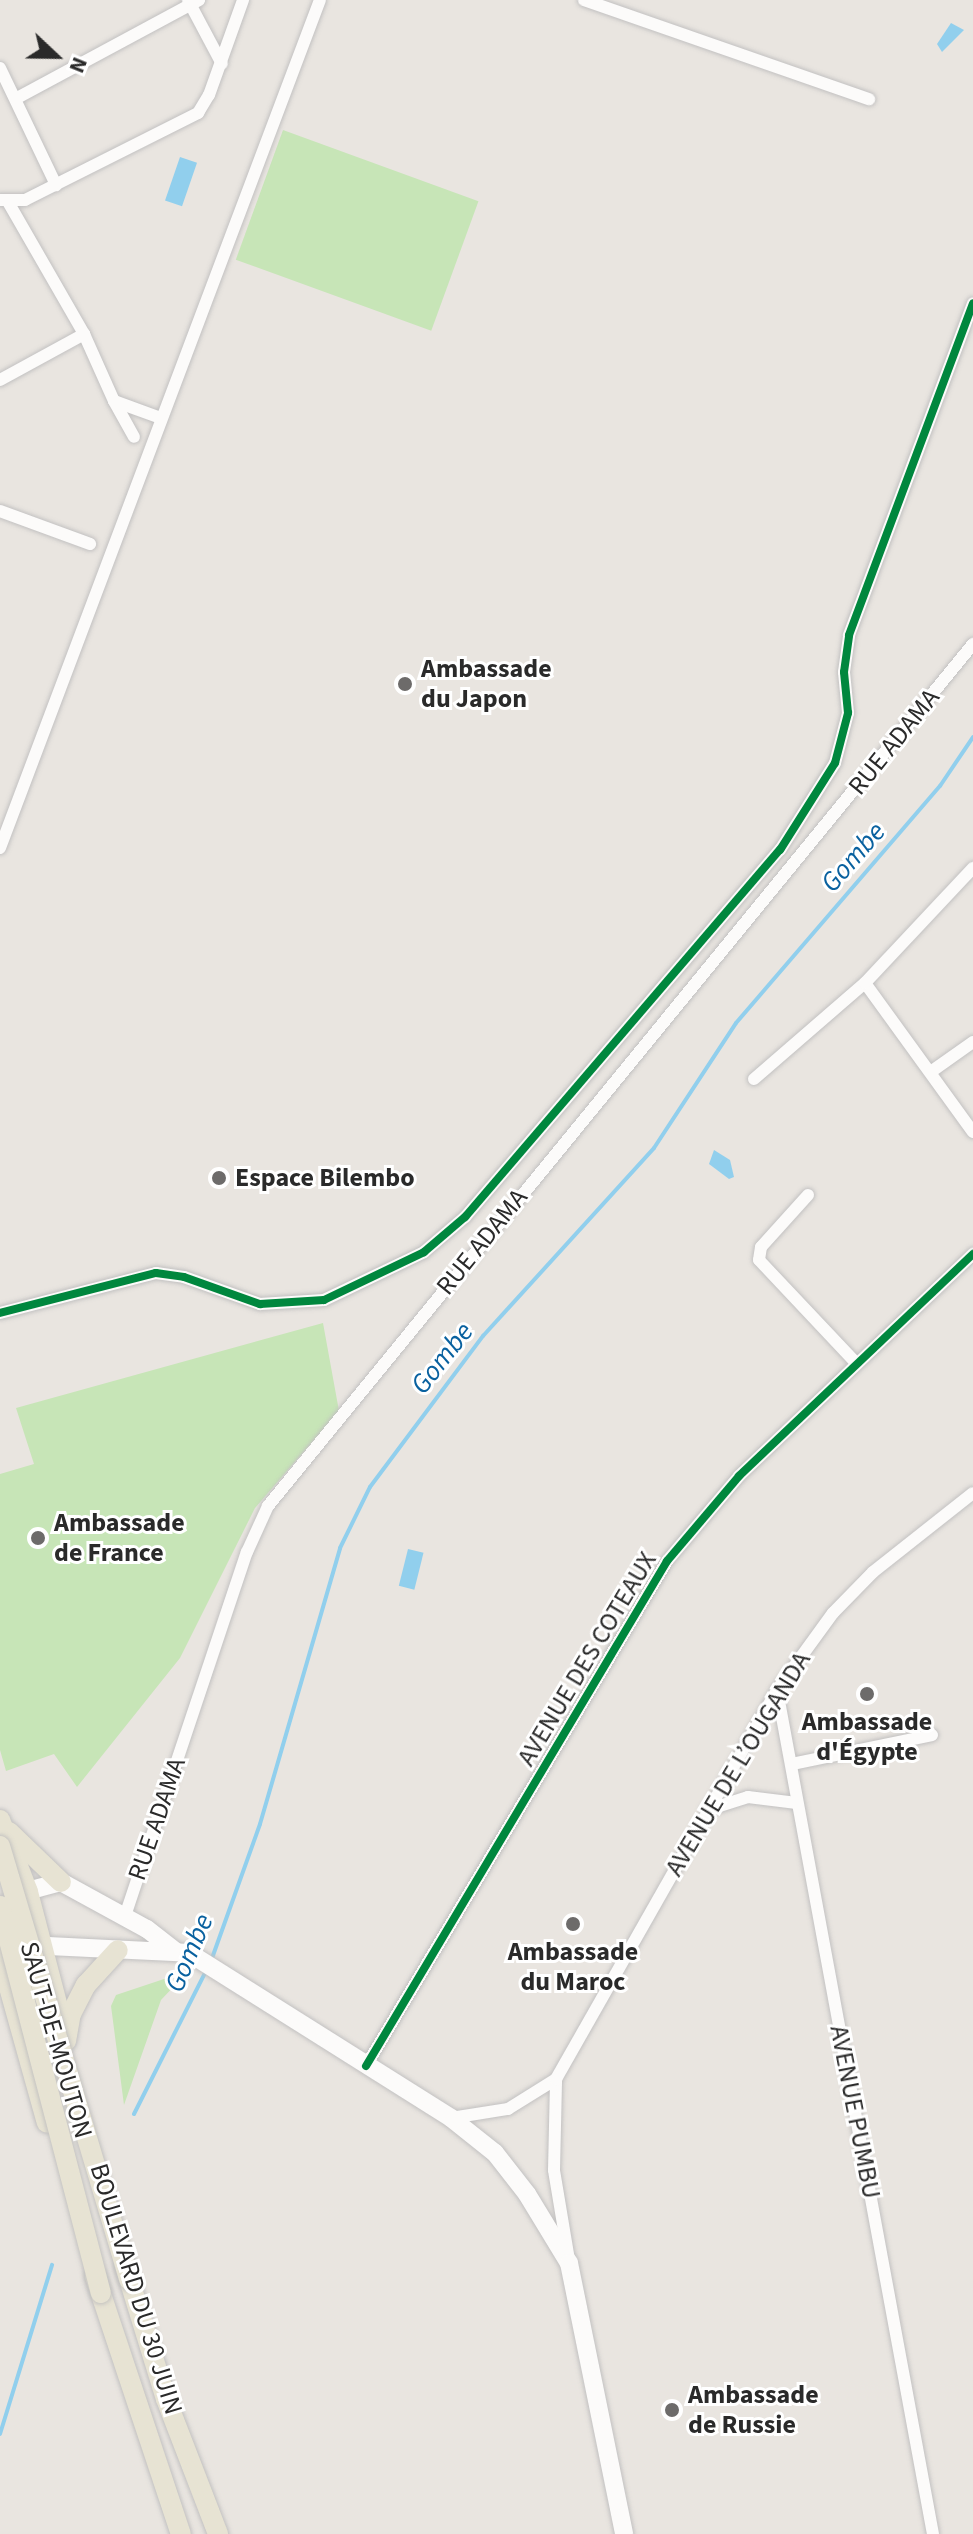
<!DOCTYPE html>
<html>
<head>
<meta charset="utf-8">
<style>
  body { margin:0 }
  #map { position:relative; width:973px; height:2534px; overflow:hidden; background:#e9e5e0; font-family:"Source Sans 3",sans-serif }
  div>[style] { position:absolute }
  .green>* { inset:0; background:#c7e5b7; transform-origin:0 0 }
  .water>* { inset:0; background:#91cfed; transform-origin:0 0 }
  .stream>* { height:4px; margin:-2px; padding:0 2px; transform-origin:2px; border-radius:2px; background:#91cfed }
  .roads { filter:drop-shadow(0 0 2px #c2c1c1) drop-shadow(0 0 2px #c2c1c1) }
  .street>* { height:12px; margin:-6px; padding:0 6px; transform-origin:6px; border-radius:6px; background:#fcfbfa }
  .secondary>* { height:18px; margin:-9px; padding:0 9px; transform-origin:9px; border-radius:9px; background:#fcfbfa }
  .primary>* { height:20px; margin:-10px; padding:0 10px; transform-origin:10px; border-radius:10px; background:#e7e3d3 }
  .bridges { filter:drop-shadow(0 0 2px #c4c3c1) drop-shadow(0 0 2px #c4c3c1) }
  .primary-bridge>* { height:20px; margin:-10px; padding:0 10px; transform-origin:10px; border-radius:10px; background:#e7e3d3 }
  .cycleway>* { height:8px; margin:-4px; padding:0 4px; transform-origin:4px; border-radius:4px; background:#00873e }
  .dots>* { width:22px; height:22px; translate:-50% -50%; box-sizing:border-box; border:4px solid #fff; border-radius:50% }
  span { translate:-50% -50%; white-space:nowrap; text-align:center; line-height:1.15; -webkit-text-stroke:6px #fff; paint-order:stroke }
  .poi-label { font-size:26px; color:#2a2a2a; font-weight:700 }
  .left { translate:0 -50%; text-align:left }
  .street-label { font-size:26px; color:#2a2a2a }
  .water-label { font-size:28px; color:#09619f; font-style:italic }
  .north { position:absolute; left:16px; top:16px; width:80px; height:80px; -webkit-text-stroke:6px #fff; paint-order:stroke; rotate:112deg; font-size:22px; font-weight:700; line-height:32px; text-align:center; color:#2a2a2a }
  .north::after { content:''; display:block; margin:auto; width:28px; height:36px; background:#2a2a2a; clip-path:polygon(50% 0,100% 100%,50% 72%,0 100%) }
</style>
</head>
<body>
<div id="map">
  <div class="green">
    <div style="left:283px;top:130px;width:208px;height:138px;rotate:20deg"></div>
    <div style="clip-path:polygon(323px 1323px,339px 1411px,255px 1508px,180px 1658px,77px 1787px,54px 1754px,6px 1771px,0 1750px,0 1474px,34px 1464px,16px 1408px)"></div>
    <div style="clip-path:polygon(167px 1978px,178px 1982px,161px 2000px,124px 2105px,111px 2006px,116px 1995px)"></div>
  </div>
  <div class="water">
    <div style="clip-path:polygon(951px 23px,964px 30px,942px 52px,937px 44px)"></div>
    <div style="left:180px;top:157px;width:18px;height:46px;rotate:19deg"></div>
    <div style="clip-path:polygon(714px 1150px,730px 1160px,734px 1177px,729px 1179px,709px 1164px)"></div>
    <div style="left:408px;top:1549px;width:16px;height:38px;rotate:14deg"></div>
  </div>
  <div class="stream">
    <div style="left:211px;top:1961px;width:145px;rotate:-70.3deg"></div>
    <div style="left:260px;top:1824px;width:287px;rotate:-73.8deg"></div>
    <div style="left:340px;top:1548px;width:68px;rotate:-63.8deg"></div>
    <div style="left:370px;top:1487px;width:189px;rotate:-53.2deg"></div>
    <div style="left:483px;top:1336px;width:254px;rotate:-47.7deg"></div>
    <div style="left:654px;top:1148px;width:149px;rotate:-56.7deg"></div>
    <div style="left:736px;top:1023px;width:313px;rotate:-49.3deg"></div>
    <div style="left:940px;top:786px;width:59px;rotate:-56deg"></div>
    <div style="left:134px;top:2114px;width:162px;rotate:-63.3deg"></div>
    <div style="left:0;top:2434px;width:177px;rotate:-72.9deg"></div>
  </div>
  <div class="roads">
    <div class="street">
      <div style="left:188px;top:0;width:72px;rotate:62deg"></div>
      <div style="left:584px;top:0;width:302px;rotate:19.2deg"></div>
      <div style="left:0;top:68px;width:130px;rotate:64.4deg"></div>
      <div style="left:17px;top:98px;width:207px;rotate:-28.3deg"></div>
      <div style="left:0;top:200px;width:25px"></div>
      <div style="left:25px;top:200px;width:194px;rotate:-26.7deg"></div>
      <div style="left:198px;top:113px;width:21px;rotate:-59deg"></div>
      <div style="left:209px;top:95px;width:101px;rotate:-70.3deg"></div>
      <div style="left:7px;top:200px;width:155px;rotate:60.1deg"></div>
      <div style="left:84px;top:334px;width:73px;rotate:65.9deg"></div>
      <div style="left:114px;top:401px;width:50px;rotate:19.9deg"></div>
      <div style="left:0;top:380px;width:96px;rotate:-28.7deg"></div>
      <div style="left:114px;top:401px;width:41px;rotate:60.9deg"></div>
      <div style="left:0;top:511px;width:96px;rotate:20.1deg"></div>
      <div style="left:0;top:848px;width:906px;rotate:-69.33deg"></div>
      <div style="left:865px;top:983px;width:184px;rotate:54.1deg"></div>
      <div style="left:932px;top:1071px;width:50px;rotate:-35.3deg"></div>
      <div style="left:754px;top:1079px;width:147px;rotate:-40.9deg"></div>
      <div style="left:865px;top:983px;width:158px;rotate:-46.8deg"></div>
      <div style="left:808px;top:1195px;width:70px;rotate:132.1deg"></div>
      <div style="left:761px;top:1247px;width:13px;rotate:99deg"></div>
      <div style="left:759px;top:1260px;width:140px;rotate:46.7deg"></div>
      <div style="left:0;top:1313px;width:161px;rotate:-14.4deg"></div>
      <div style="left:156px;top:1273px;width:28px;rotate:8deg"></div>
      <div style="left:184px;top:1277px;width:81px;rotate:19.6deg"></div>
      <div style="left:260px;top:1304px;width:64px;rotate:-3.6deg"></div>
      <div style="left:324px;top:1300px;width:111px;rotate:-25.6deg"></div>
      <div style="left:424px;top:1252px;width:54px;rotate:-40.5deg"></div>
      <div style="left:465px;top:1217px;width:484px;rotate:-49.4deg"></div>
      <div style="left:780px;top:850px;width:103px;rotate:-57.7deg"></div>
      <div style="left:835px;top:763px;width:52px;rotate:-75.4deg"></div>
      <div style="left:848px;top:713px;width:41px;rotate:-95.6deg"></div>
      <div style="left:844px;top:672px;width:37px;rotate:-82deg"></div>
      <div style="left:849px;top:635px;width:354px;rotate:-69.5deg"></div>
      <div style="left:777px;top:1690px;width:858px;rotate:79.53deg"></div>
      <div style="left:792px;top:1764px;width:143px;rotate:-11.7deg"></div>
      <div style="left:707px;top:1810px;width:43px;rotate:-17.6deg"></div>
      <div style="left:748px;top:1797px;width:49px;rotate:7deg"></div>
      <div style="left:125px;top:1916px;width:384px;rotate:-71.5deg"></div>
      <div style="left:247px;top:1552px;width:51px;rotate:-65.5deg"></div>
      <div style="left:268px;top:1506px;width:1114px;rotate:-50.72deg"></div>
      <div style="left:366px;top:2066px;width:588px;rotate:-59.2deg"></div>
      <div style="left:667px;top:1561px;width:111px;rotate:-49.7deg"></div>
      <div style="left:739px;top:1476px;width:323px;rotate:-43.5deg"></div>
      <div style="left:451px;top:2118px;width:58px;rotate:-9deg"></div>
      <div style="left:508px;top:2109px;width:57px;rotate:-32deg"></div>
      <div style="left:568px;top:2254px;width:85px;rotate:-99.5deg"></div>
      <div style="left:554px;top:2170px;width:91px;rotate:-88.7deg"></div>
      <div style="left:556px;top:2079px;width:447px;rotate:-60.4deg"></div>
      <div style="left:777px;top:1690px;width:95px;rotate:-54deg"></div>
      <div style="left:833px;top:1613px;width:57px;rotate:-45.7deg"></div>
      <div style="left:873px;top:1572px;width:127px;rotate:-38.3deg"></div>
    </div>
    <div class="secondary">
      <div style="left:16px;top:1894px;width:47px;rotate:-14.9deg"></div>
      <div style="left:61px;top:1882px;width:98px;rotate:28.7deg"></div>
      <div style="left:147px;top:1929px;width:37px;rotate:38deg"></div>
      <div style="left:28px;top:1945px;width:161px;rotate:2.8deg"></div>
      <div style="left:189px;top:1953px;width:310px;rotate:32.2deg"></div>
      <div style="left:451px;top:2118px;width:56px;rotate:38.5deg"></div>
      <div style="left:495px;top:2153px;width:52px;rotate:52deg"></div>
      <div style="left:527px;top:2194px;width:81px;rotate:58.7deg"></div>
      <div style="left:569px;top:2263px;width:277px;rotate:78.5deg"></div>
    </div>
    <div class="primary">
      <div style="left:0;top:1820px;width:77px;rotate:68.7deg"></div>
      <div style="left:28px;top:1892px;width:123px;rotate:75.4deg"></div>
      <div style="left:9px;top:1832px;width:72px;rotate:43.9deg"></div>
      <div style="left:0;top:1955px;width:174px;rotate:74.4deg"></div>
      <div style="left:66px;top:2041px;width:27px;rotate:-80deg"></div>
      <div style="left:71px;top:2014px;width:33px;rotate:-63deg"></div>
      <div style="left:86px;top:1985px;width:47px;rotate:-47.6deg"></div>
      <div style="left:125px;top:2266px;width:139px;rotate:72.9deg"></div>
      <div style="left:166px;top:2399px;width:145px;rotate:68.9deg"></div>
      <div style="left:95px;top:2276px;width:272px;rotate:71.6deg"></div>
    </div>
  </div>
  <div class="bridges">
    <div class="primary-bridge">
      <div style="left:0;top:1846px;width:453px;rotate:73.4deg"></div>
      <div style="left:0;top:1906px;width:400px;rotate:75.4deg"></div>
    </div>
  </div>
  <div class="cycleway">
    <div style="left:0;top:1313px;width:161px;rotate:-14.4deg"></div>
    <div style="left:156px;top:1273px;width:28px;rotate:8deg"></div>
    <div style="left:184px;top:1277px;width:81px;rotate:19.6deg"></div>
    <div style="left:260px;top:1304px;width:64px;rotate:-3.6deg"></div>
    <div style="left:324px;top:1300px;width:111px;rotate:-25.6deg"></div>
    <div style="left:424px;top:1252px;width:54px;rotate:-40.5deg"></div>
    <div style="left:465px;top:1217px;width:484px;rotate:-49.4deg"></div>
    <div style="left:780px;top:850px;width:103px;rotate:-57.7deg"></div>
    <div style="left:835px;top:763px;width:52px;rotate:-75.4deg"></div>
    <div style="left:848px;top:713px;width:41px;rotate:-95.6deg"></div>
    <div style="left:844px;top:672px;width:37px;rotate:-82deg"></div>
    <div style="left:849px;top:635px;width:354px;rotate:-69.5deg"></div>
    <div style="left:366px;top:2066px;width:588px;rotate:-59.2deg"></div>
    <div style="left:667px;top:1561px;width:111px;rotate:-49.7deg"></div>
    <div style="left:739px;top:1476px;width:323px;rotate:-43.5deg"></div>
  </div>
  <div class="dots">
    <div style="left:405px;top:684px;background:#6d6b6a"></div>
    <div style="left:219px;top:1178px;background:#6d6b6a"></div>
    <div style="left:38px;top:1538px;background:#6d6b6a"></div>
    <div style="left:867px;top:1694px;background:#6d6b6a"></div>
    <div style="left:573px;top:1924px;background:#6d6b6a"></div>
    <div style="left:672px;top:2410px;background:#6d6b6a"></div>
  </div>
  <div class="poi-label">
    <span class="left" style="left:421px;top:684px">Ambassade<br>du Japon</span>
    <span class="left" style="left:235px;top:1178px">Espace Bilembo</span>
    <span class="left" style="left:54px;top:1538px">Ambassade<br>de France</span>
    <span style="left:867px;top:1737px">Ambassade<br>d'Égypte</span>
    <span style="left:573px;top:1967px">Ambassade<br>du Maroc</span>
    <span class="left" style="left:688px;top:2410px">Ambassade<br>de Russie</span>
  </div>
  <div class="street-label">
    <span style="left:894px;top:742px;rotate:-51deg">RUE ADAMA</span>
    <span style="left:482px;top:1242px;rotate:-51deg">RUE ADAMA</span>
    <span style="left:587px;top:1659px;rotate:-59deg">AVENUE DES COTEAUX</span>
    <span style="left:738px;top:1764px;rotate:-59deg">AVENUE DE L’OUGANDA</span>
    <span style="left:157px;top:1819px;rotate:-71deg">RUE ADAMA</span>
    <span style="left:56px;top:2040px;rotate:74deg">SAUT-DE-MOUTON</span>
    <span style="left:855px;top:2112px;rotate:79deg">AVENUE PUMBU</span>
    <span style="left:136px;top:2289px;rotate:73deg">BOULEVARD DU 30 JUIN</span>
  </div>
  <div class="water-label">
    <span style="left:853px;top:857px;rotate:-49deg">Gombe</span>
    <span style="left:442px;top:1358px;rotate:-52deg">Gombe</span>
    <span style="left:189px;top:1953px;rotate:-67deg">Gombe</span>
  </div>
  <div class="north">N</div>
</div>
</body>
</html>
